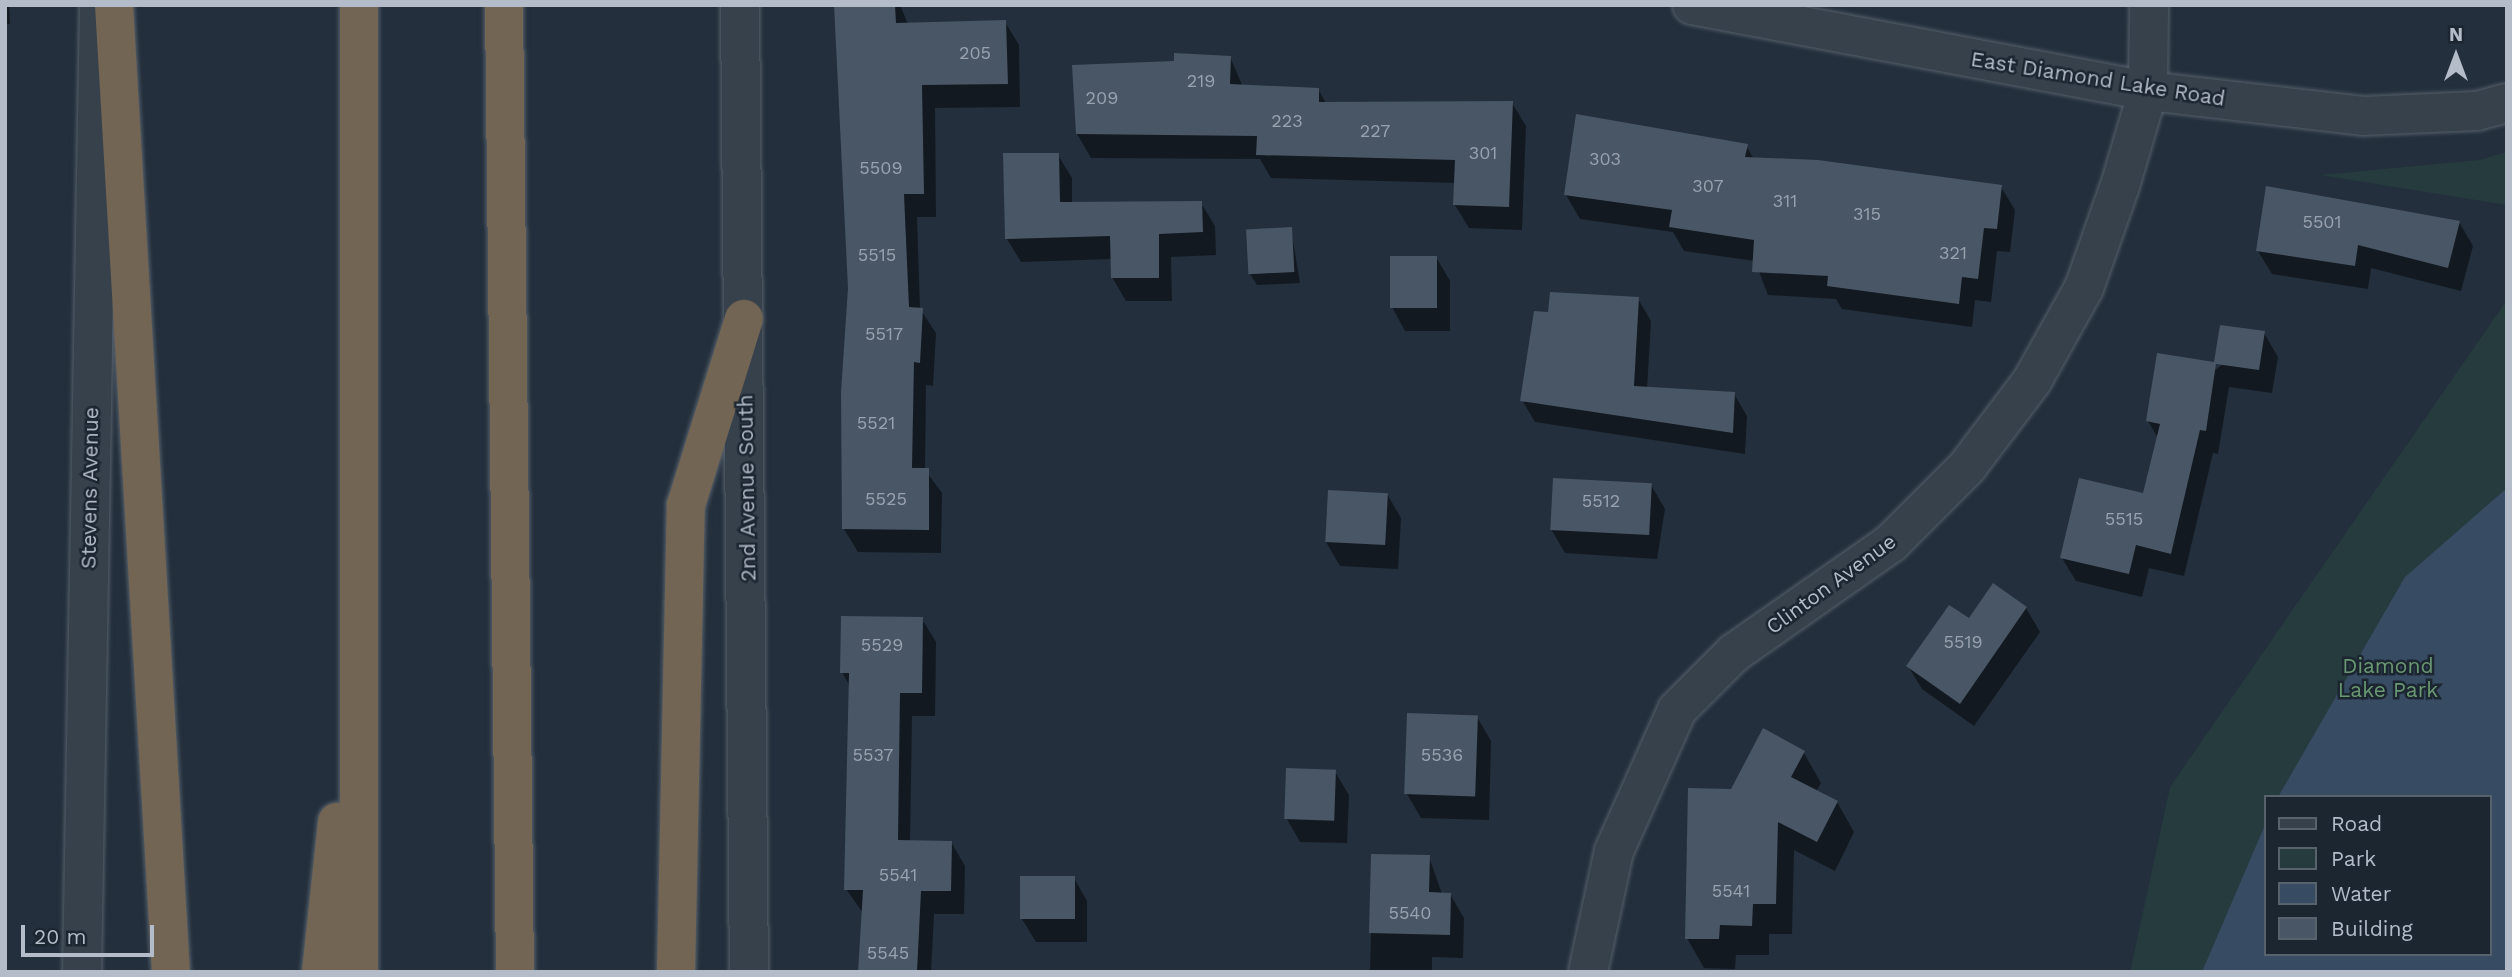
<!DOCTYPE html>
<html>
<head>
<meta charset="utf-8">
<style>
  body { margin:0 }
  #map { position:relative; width:2512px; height:977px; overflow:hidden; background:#232f3c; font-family:"Work Sans",sans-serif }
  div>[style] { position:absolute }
  .green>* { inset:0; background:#253b3d }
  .water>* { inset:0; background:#374b63 }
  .shadow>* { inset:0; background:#0007 }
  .building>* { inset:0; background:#495665; transform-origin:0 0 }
  .roads { filter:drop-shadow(0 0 2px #555f6a) drop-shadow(0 0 2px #555f6a) }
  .minor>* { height:38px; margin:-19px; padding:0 19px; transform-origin:19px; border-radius:19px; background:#37414c }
  .highway>* { height:38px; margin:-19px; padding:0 19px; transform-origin:19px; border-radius:19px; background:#726554 }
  span { translate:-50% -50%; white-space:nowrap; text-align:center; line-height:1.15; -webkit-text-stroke:5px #1c2631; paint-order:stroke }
  .number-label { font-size:18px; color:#98a2af }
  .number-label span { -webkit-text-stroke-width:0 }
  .street-label { font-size:21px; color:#b3bcc8 }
  .park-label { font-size:21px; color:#6a9873 }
  .frame { position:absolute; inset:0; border:7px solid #b3bcc8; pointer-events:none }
  .legend { position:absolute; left:2264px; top:795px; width:228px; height:161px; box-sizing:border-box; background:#1c2631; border:2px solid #58626d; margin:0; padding:9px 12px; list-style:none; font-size:21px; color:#b3bcc8 }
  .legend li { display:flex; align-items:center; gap:14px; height:35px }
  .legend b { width:35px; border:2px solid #58626d }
  .north { position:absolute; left:2421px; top:21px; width:70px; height:70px; -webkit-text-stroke:5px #1c2631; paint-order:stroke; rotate:0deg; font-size:19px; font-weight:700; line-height:28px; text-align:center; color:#b3bcc8 }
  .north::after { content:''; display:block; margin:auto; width:24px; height:32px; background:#b3bcc8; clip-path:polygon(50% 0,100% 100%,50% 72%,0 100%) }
  .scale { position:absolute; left:21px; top:925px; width:133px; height:32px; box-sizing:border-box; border:4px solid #b3bcc8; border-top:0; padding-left:9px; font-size:21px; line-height:24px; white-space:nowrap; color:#b3bcc8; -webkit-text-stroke:5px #1c2631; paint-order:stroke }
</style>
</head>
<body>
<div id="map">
  <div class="green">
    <div style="clip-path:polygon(2507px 152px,2507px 205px,2320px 175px,2479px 160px)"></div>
    <div style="clip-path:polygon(evenodd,2507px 300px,2507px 972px,2130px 972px,2170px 787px,2507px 300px,2265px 797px,2489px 797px,2489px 954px,2265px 954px,2265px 797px)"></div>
  </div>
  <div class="water">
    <div style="clip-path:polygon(2507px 488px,2507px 972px,2202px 972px,2265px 825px,2265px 954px,2489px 954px,2489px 797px,2278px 797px,2405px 577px)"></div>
  </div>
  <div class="shadow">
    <div style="clip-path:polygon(5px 5px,9px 5px,10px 24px,5px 24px)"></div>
    <div style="clip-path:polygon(836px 5px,900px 5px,908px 24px,1005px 22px,1019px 45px,1020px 107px,935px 108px,936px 217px,917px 217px,920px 309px,936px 333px,933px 386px,926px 385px,925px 470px,942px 493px,941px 553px,858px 552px,844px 529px,850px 288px)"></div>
    <div style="clip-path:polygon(1230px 57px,1243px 87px,1318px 89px,1326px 103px,1512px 103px,1526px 126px,1522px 230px,1469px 228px,1455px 205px,1456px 183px,1271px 178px,1260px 159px,1091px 158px,1077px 134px,1175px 63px)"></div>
    <div style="clip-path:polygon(1746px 146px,1754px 159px,2001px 187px,2015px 210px,2010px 252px,1997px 251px,1991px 302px,1975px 300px,1972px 327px,1842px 309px,1836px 299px,1768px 295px,1755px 261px,1684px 251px,1673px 232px,1580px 219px,1566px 195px)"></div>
    <div style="clip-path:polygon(1058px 155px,1072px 178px,1072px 204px,1201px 203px,1215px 226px,1216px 255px,1171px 257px,1172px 301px,1126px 301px,1112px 277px,1112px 259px,1021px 262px,1007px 239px)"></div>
    <div style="clip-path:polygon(2459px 222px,2473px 246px,2461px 291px,2371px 268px,2368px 289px,2272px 274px,2258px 251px)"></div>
    <div style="clip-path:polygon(1291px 229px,1300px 283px,1257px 285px,1250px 274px)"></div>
    <div style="clip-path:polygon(1436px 257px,1450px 281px,1450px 331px,1405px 331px,1392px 307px)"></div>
    <div style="clip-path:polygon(1638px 299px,1651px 321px,1647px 389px,1734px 394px,1747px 416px,1745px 454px,1535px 422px,1522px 400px,1549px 314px)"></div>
    <div style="clip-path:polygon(2264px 333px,2278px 357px,2272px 393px,2229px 387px,2218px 454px,2213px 453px,2184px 576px,2149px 568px,2142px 597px,2076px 581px,2062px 558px,2144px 495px,2158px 438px,2148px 421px)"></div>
    <div style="clip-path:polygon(1651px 485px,1665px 509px,1657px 559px,1565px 553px,1551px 529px)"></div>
    <div style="clip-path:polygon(1387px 494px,1401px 518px,1398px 569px,1340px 566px,1326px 542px)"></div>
    <div style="clip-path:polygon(1994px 586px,2026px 608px,2040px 632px,1974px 726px,1922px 689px,1908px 666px,1969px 621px)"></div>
    <div style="clip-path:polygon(922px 619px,936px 642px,935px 716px,912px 716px,910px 842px,951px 842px,965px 866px,964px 914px,934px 914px,931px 972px,860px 972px,863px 913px,846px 889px,851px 688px,842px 672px)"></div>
    <div style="clip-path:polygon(1477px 717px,1491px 741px,1489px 820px,1421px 818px,1407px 794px)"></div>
    <div style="clip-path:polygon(1804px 753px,1821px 783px,1816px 792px,1837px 802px,1854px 832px,1835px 871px,1794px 850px,1792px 934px,1769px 934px,1769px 955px,1736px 955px,1735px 969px,1704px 968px,1687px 938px,1732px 791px)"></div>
    <div style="clip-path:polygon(1335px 772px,1349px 795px,1347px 843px,1300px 842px,1287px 819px)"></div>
    <div style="clip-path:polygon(1373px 856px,1429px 857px,1442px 894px,1450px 894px,1464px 918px,1463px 958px,1432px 957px,1432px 972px,1370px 972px)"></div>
    <div style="clip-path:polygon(1074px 878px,1087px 901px,1087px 942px,1036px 942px,1022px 919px)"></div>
  </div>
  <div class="building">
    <div style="clip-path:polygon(834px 5px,895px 5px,896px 23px,1006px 20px,1008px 84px,922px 85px,924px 194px,904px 194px,909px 307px,923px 308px,920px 363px,914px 362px,912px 468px,929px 468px,929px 530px,842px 529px,841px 392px,848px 288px)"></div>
    <div style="clip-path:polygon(1174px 53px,1231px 56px,1230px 84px,1319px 88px,1319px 102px,1513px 101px,1509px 207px,1453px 205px,1455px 160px,1256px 155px,1257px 136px,1076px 134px,1072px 65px,1174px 61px)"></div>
    <div style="clip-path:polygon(1576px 114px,1748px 144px,1745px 157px,1818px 160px,2002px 185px,1997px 229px,1984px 228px,1978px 279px,1962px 277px,1959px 304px,1827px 286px,1828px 276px,1752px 272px,1754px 240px,1669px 227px,1672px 210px,1564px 195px)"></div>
    <div style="clip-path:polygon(1003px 153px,1059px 153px,1060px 202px,1202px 201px,1203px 232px,1159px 234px,1159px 278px,1111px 278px,1110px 236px,1005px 239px)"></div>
    <div style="clip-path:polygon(2266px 186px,2460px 221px,2448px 268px,2358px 245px,2355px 266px,2256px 251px)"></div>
    <div style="left:1292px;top:227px;width:45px;height:46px;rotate:87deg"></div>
    <div style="left:1390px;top:256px;width:47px;height:52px"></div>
    <div style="clip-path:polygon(1550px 292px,1639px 297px,1634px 386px,1735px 392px,1733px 433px,1520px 401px,1534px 311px,1548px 312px)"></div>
    <div style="clip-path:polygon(2220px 325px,2265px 331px,2259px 370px,2216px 364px,2206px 431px,2200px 430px,2171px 554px,2136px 545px,2129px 574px,2060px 558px,2079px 478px,2143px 493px,2160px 424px,2146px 421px,2157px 353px,2214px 362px)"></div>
    <div style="left:1553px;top:478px;width:99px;height:52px;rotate:3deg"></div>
    <div style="left:1328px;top:490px;width:60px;height:52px;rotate:3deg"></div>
    <div style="clip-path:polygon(1993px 583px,2027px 607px,1960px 704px,1906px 666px,1949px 605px,1969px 618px)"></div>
    <div style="clip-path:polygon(841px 616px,923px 617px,922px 693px,900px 693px,898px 840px,952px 841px,951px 891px,921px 891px,917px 972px,858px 972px,863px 890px,844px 890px,849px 673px,840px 673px)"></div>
    <div style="left:1407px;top:713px;width:71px;height:81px;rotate:2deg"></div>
    <div style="clip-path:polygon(1763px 728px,1805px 751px,1791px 777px,1838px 801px,1817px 842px,1778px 822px,1776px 904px,1753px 904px,1752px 926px,1720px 925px,1719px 939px,1685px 939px,1688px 788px,1731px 789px)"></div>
    <div style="left:1286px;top:768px;width:50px;height:51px;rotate:2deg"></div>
    <div style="clip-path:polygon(1371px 854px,1430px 855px,1429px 892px,1451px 893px,1450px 935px,1369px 933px)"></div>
    <div style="left:1020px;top:876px;width:55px;height:43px"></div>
  </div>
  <div class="roads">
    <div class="minor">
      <div style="left:740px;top:5px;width:967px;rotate:89.47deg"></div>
      <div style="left:1692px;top:5px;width:464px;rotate:10.7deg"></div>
      <div style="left:2148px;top:91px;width:216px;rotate:6.6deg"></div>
      <div style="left:2363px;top:116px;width:114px;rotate:-2.5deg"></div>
      <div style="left:2477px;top:111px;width:31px;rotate:-15deg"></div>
      <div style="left:82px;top:972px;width:967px;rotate:-88.99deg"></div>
      <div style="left:1588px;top:972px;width:124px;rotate:-77.9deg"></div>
      <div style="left:1614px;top:851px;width:154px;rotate:-65.9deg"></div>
      <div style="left:1677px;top:710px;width:81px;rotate:-45deg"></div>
      <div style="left:1734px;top:653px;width:192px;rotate:-35deg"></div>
      <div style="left:1891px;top:543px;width:107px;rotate:-45deg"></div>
      <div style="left:1967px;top:467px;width:108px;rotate:-52.9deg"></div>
      <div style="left:2032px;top:381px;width:107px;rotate:-60.8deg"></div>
      <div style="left:2084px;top:288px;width:108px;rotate:-70.6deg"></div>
      <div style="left:2120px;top:186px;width:99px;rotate:-73.6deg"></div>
      <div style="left:2148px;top:91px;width:86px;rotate:-89.3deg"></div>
    </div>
    <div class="highway">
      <div style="left:114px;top:5px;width:969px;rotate:86.63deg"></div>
      <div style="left:359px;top:5px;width:967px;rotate:90deg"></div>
      <div style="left:504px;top:5px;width:967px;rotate:89.35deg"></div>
      <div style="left:321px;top:972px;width:151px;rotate:-83.9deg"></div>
      <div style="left:676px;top:972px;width:467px;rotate:-88.8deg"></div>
      <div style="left:686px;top:505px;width:195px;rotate:-72.7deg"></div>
    </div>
  </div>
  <div class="number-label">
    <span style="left:975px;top:53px">205</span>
    <span style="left:1201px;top:81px">219</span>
    <span style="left:1102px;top:98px">209</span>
    <span style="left:1287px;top:121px">223</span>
    <span style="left:1375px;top:131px">227</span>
    <span style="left:1483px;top:153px">301</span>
    <span style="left:1605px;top:159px">303</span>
    <span style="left:881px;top:168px">5509</span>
    <span style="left:1708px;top:186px">307</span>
    <span style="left:1785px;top:201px">311</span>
    <span style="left:1867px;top:214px">315</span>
    <span style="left:2322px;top:222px">5501</span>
    <span style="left:1953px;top:253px">321</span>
    <span style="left:877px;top:255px">5515</span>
    <span style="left:884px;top:334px">5517</span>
    <span style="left:876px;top:423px">5521</span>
    <span style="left:886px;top:499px">5525</span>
    <span style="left:1601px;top:501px">5512</span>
    <span style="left:2124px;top:519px">5515</span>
    <span style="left:1963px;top:642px">5519</span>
    <span style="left:882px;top:645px">5529</span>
    <span style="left:873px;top:755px">5537</span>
    <span style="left:1442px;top:755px">5536</span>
    <span style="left:898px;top:875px">5541</span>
    <span style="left:1731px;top:891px">5541</span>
    <span style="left:1410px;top:913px">5540</span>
    <span style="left:888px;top:953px">5545</span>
  </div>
  <div class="street-label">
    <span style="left:2098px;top:79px;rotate:9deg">East Diamond Lake Road</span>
    <span style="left:90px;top:488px;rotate:-89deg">Stevens Avenue</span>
    <span style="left:747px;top:488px;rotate:-91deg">2nd Avenue South</span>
    <span style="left:1831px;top:584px;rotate:-36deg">Clinton Avenue</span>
  </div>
  <div class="park-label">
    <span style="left:2388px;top:678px">Diamond<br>Lake Park</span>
  </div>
  <div class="frame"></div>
  <ul class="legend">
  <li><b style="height:9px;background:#37414c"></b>Road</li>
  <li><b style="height:19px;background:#253b3d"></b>Park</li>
  <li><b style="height:19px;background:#374b63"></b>Water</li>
  <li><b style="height:19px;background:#495665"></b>Building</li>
  </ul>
  <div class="north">N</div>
  <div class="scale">20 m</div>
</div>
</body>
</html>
